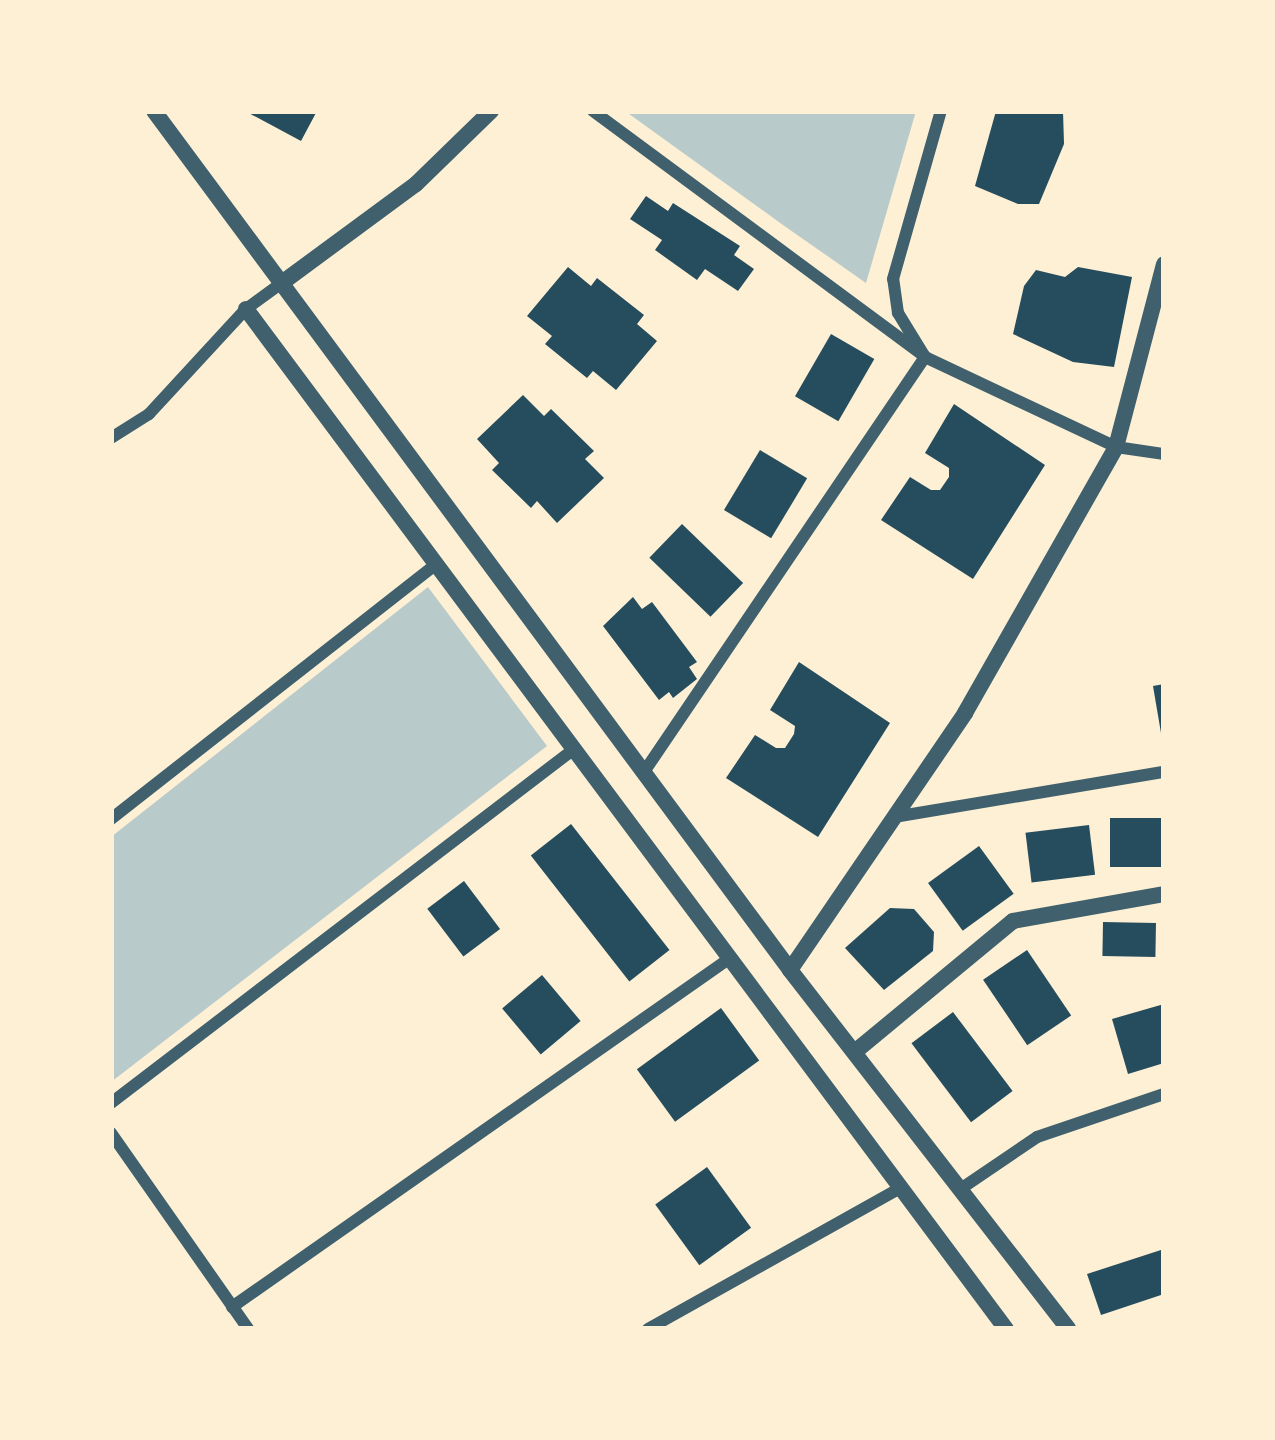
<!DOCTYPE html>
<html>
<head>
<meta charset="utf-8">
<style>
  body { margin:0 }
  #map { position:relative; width:1275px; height:1440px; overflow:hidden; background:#fdf0d5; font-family:"Alegreya Sans",sans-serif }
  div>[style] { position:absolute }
  .green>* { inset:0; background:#b9caca }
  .building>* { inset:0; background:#264d5e; transform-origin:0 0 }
  .minor>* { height:12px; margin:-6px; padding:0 6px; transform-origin:6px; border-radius:6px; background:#3f606c }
  .tertiary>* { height:16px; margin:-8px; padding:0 8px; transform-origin:8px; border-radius:8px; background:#3f606c }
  span { translate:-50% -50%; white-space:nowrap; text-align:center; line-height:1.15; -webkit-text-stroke:10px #fdf0d5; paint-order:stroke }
  .frame { position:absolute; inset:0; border:114px solid #fdf0d5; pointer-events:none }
</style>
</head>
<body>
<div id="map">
  <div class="green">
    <div style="clip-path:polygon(625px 111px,916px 111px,866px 283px,783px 225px)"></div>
    <div style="clip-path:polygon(428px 587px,547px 746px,111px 1082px,111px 837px)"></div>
  </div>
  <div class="building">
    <div style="clip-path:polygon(245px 111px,317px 111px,301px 141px)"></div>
    <div style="clip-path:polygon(996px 111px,1063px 111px,1064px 144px,1039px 204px,1018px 204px,975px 186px)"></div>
    <div style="clip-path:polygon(646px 196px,668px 211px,673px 203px,740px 246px,734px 255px,754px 269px,738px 291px,705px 269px,697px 280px,655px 250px,662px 240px,630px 219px)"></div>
    <div style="clip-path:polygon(568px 267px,591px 286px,597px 278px,644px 315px,637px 324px,657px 341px,616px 390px,593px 371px,587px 378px,545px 344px,552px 336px,527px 316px)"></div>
    <div style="clip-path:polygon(1078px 267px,1132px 277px,1114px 367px,1073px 362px,1013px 334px,1024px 286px,1036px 270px,1065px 277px)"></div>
    <div style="left:831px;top:334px;width:50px;height:72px;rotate:30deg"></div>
    <div style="clip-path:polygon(523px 395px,544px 416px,551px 409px,594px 451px,585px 459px,604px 478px,557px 523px,537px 501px,531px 508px,492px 470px,499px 463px,477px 439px)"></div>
    <div style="clip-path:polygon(954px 404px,1045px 465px,973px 579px,881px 520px,910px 477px,931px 490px,940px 490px,949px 477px,949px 468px,925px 453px)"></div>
    <div style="left:760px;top:450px;width:55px;height:70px;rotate:31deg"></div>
    <div style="left:682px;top:524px;width:85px;height:47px;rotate:44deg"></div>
    <div style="clip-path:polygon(633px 597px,642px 609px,652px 602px,697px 662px,689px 667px,697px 679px,673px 698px,669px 692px,659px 700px,603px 626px)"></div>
    <div style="clip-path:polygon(799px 662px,890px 723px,818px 837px,726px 778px,755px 735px,776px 748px,785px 748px,794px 734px,795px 726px,770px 710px)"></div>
    <div style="clip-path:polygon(1164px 684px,1164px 739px,1162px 739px,1153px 686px)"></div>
    <div style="left:1110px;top:818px;width:54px;height:49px"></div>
    <div style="left:571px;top:824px;width:160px;height:51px;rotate:52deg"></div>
    <div style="left:1089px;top:825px;width:50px;height:64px;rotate:83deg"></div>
    <div style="left:979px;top:846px;width:59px;height:63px;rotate:54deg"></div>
    <div style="left:464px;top:881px;width:60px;height:46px;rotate:53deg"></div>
    <div style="clip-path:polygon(890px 908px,914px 909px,934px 932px,933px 951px,884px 990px,845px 948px)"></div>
    <div style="left:1103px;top:922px;width:53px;height:34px;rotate:1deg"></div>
    <div style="left:1027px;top:950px;width:79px;height:53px;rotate:56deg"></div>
    <div style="left:542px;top:975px;width:60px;height:52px;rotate:50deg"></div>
    <div style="clip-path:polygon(1164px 1004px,1164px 1063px,1128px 1074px,1112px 1019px)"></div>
    <div style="left:721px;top:1008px;width:65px;height:104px;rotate:54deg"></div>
    <div style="left:953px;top:1012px;width:99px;height:52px;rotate:53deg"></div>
    <div style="left:707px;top:1167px;width:75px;height:64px;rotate:54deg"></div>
    <div style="clip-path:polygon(1164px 1249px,1164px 1294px,1101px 1315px,1087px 1274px)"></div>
  </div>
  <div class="minor">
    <div style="left:593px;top:111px;width:413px;rotate:36.5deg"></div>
    <div style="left:925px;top:357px;width:211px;rotate:25.2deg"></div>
    <div style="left:1116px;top:447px;width:49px;rotate:8.3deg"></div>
    <div style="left:111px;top:438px;width:45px;rotate:-32.3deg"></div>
    <div style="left:149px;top:414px;width:143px;rotate:-47.3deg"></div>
    <div style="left:246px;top:309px;width:46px;rotate:-36.1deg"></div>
    <div style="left:644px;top:772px;width:501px;rotate:-55.9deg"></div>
    <div style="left:925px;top:357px;width:52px;rotate:-121.5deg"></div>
    <div style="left:898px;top:313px;width:34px;rotate:-98deg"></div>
    <div style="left:893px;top:279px;width:175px;rotate:-74.1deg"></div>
    <div style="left:894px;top:817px;width:274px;rotate:-9.5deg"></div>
    <div style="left:111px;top:819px;width:413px;rotate:-38.1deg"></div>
    <div style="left:111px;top:1103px;width:583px;rotate:-37.4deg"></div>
    <div style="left:111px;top:1133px;width:239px;rotate:55deg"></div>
    <div style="left:959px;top:1190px;width:94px;rotate:-34.2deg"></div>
    <div style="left:1037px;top:1137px;width:134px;rotate:-18.7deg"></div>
    <div style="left:232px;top:1307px;width:608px;rotate:-35.02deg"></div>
    <div style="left:648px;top:1329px;width:289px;rotate:-29.2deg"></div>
  </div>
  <div class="tertiary">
    <div style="left:154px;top:111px;width:1069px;rotate:53.48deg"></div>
    <div style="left:790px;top:970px;width:454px;rotate:52.2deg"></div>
    <div style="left:283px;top:282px;width:165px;rotate:-36.4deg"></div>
    <div style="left:416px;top:184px;width:105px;rotate:-44.2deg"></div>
    <div style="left:246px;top:309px;width:1272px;rotate:53.31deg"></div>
    <div style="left:790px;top:970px;width:311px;rotate:-55.7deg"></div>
    <div style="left:965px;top:713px;width:306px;rotate:-60.4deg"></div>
    <div style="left:1116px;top:447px;width:189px;rotate:-75.3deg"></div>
    <div style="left:857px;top:1050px;width:202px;rotate:-39.6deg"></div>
    <div style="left:1013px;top:921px;width:153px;rotate:-10.1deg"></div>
  </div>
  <div class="frame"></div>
</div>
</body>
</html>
